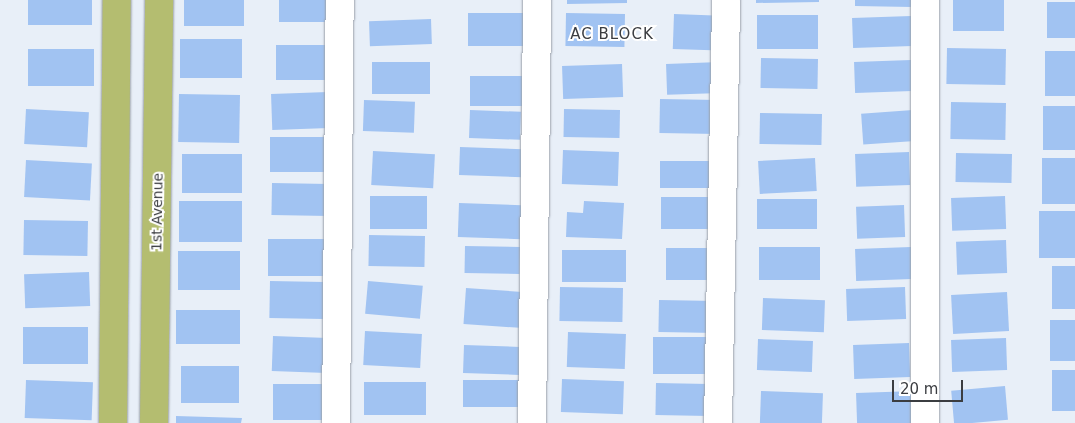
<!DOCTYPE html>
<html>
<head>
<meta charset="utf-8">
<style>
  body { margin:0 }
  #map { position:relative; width:1075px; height:423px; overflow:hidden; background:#e8eff8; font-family:"DejaVu Sans",sans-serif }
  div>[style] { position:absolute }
  .building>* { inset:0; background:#a1c3f2; transform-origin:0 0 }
  .roads { filter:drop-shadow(0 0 1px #9aa0a9) drop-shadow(0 0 1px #9aa0a9) }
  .minor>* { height:28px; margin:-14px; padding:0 14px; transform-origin:14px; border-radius:14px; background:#fff }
  .major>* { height:28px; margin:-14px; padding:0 14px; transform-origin:14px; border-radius:14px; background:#b4bd70 }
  span { translate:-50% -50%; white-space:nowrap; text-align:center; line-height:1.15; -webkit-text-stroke:4px #fff; paint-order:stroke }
  .street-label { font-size:14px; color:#3b3d41 }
  .neighbourhood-label { font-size:15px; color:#3b3d41; letter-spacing:1px }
  .scale { position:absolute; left:892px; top:380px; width:71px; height:22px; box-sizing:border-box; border:2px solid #3b3d41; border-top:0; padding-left:6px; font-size:15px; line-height:18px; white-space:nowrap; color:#3b3d41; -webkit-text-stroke:4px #fff; paint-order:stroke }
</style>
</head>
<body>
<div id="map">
  <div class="building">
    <div style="left:28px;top:0;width:64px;height:25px"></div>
    <div style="left:184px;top:0;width:60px;height:26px"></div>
    <div style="left:279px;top:0;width:51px;height:22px"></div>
    <div style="clip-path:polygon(567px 0,627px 0,627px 3px,567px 4px)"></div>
    <div style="clip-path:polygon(756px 0,819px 0,819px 2px,756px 3px)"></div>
    <div style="clip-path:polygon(855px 0,912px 0,912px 7px,855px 6px)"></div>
    <div style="left:953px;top:0;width:51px;height:31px"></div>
    <div style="left:1047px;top:2px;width:28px;height:36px"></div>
    <div style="left:525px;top:13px;width:33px;height:57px;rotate:90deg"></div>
    <div style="left:566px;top:13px;width:59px;height:33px;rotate:1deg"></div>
    <div style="left:674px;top:14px;width:47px;height:35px;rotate:2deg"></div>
    <div style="left:818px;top:15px;width:34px;height:61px;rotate:90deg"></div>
    <div style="left:911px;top:16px;width:30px;height:59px;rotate:88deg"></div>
    <div style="left:431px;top:19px;width:25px;height:62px;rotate:88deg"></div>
    <div style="left:180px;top:39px;width:62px;height:39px"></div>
    <div style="left:276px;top:45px;width:53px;height:35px"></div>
    <div style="left:947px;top:48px;width:59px;height:36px;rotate:1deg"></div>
    <div style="left:28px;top:49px;width:66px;height:37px"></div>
    <div style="left:1045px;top:51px;width:30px;height:45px"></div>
    <div style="left:761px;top:58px;width:57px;height:30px;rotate:1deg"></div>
    <div style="left:911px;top:60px;width:31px;height:57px;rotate:88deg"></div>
    <div style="left:372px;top:62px;width:58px;height:32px"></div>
    <div style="left:720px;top:62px;width:31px;height:54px;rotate:88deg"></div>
    <div style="left:622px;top:64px;width:33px;height:60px;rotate:88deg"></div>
    <div style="left:470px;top:76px;width:56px;height:30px"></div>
    <div style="left:328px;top:92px;width:36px;height:57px;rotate:88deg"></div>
    <div style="left:179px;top:94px;width:61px;height:48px;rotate:1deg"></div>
    <div style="left:660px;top:99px;width:58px;height:34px;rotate:1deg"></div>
    <div style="left:364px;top:100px;width:51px;height:31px;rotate:2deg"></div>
    <div style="left:951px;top:102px;width:55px;height:37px;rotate:1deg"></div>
    <div style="left:1043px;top:106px;width:32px;height:44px"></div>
    <div style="left:26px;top:109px;width:63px;height:35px;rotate:3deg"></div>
    <div style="left:564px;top:109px;width:56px;height:28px;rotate:1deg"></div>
    <div style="left:470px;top:110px;width:51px;height:28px;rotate:2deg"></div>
    <div style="left:913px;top:110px;width:31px;height:52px;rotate:86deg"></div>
    <div style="left:760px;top:113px;width:62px;height:31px;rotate:1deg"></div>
    <div style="left:328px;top:137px;width:35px;height:58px;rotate:90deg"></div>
    <div style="left:460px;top:147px;width:63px;height:28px;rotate:2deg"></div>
    <div style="left:563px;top:150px;width:56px;height:34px;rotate:2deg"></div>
    <div style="left:373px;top:151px;width:62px;height:34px;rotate:3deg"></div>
    <div style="left:909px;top:152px;width:33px;height:54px;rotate:88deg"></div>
    <div style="left:956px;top:153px;width:56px;height:29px;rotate:1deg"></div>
    <div style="left:182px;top:154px;width:60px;height:39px"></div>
    <div style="left:815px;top:158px;width:33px;height:57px;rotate:87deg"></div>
    <div style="left:1075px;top:158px;width:46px;height:33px;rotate:90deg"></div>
    <div style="left:26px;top:160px;width:66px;height:37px;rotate:3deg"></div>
    <div style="left:717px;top:161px;width:27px;height:57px;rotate:90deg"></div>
    <div style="left:272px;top:183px;width:57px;height:32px;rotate:1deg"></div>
    <div style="left:370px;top:196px;width:57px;height:33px"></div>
    <div style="left:1005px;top:196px;width:33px;height:54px;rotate:88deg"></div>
    <div style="left:715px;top:197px;width:32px;height:54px;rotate:90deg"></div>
    <div style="left:817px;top:199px;width:30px;height:60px;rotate:90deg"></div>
    <div style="left:179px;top:201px;width:63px;height:41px"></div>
    <div style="clip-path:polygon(584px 201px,624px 203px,622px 239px,566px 237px,567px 212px,583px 213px)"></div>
    <div style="left:459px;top:203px;width:69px;height:34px;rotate:2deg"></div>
    <div style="left:904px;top:205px;width:32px;height:48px;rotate:88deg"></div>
    <div style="left:1039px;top:211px;width:36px;height:47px"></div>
    <div style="left:24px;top:220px;width:64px;height:35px;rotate:1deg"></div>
    <div style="left:369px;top:235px;width:56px;height:31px;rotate:1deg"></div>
    <div style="left:268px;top:239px;width:59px;height:37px"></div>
    <div style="left:1006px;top:240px;width:33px;height:50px;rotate:88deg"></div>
    <div style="left:465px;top:246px;width:55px;height:27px;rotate:1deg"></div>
    <div style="left:759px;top:247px;width:61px;height:33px"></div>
    <div style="left:911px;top:247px;width:32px;height:56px;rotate:88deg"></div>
    <div style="left:666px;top:248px;width:51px;height:32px"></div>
    <div style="left:562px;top:250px;width:64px;height:32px"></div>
    <div style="left:178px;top:251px;width:62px;height:39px"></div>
    <div style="left:1052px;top:266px;width:23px;height:43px"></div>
    <div style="left:89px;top:272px;width:34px;height:65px;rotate:88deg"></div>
    <div style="left:270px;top:281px;width:54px;height:37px;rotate:1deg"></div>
    <div style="left:368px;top:281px;width:55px;height:33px;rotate:5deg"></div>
    <div style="left:560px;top:287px;width:63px;height:34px;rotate:1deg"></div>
    <div style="left:905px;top:287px;width:32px;height:59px;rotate:88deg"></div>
    <div style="left:466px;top:288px;width:60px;height:36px;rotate:4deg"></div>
    <div style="left:1007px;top:292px;width:39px;height:56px;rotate:87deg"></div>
    <div style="left:763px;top:298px;width:62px;height:32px;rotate:2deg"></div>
    <div style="left:659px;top:300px;width:58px;height:32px;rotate:1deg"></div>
    <div style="left:176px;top:310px;width:64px;height:34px"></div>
    <div style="left:1050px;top:320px;width:25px;height:41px"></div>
    <div style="left:23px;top:327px;width:65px;height:37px"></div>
    <div style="left:365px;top:331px;width:57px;height:34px;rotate:3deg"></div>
    <div style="left:568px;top:332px;width:58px;height:35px;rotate:2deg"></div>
    <div style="left:273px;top:336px;width:55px;height:35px;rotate:2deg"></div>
    <div style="left:712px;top:337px;width:37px;height:59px;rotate:90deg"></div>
    <div style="left:1006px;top:338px;width:32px;height:55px;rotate:88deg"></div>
    <div style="left:758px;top:339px;width:55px;height:31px;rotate:2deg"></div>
    <div style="left:909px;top:343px;width:34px;height:56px;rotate:88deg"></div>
    <div style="left:464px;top:345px;width:62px;height:28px;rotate:2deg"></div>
    <div style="left:181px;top:366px;width:58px;height:37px"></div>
    <div style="left:1052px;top:370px;width:23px;height:41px"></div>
    <div style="left:562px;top:379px;width:62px;height:33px;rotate:2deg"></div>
    <div style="left:26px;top:380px;width:67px;height:38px;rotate:2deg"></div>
    <div style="left:463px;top:380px;width:59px;height:27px"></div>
    <div style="left:364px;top:382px;width:62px;height:33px"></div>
    <div style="left:656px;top:383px;width:53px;height:32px;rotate:1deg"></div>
    <div style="left:273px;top:384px;width:52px;height:36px"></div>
    <div style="left:1005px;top:386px;width:34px;height:54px;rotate:85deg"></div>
    <div style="left:761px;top:391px;width:62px;height:32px;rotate:2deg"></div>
    <div style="left:915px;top:391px;width:32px;height:59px;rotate:88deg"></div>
    <div style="clip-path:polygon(176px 416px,242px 418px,241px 423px,176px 423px)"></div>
  </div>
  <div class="roads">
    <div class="minor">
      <div style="left:925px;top:0;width:423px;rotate:90deg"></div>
      <div style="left:336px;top:423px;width:423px;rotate:-89.5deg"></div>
      <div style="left:532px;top:423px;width:423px;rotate:-89.3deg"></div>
      <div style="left:718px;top:423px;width:423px;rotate:-88.9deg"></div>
    </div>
    <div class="major">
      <div style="left:113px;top:423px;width:423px;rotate:-89.5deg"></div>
      <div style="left:154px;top:423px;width:423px;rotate:-89.3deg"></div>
    </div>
  </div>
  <div class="street-label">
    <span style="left:157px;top:212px;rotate:-89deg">1st Avenue</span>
  </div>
  <div class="neighbourhood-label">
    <span style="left:612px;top:35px">AC BLOCK</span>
  </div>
  <div class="scale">20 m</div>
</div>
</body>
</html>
